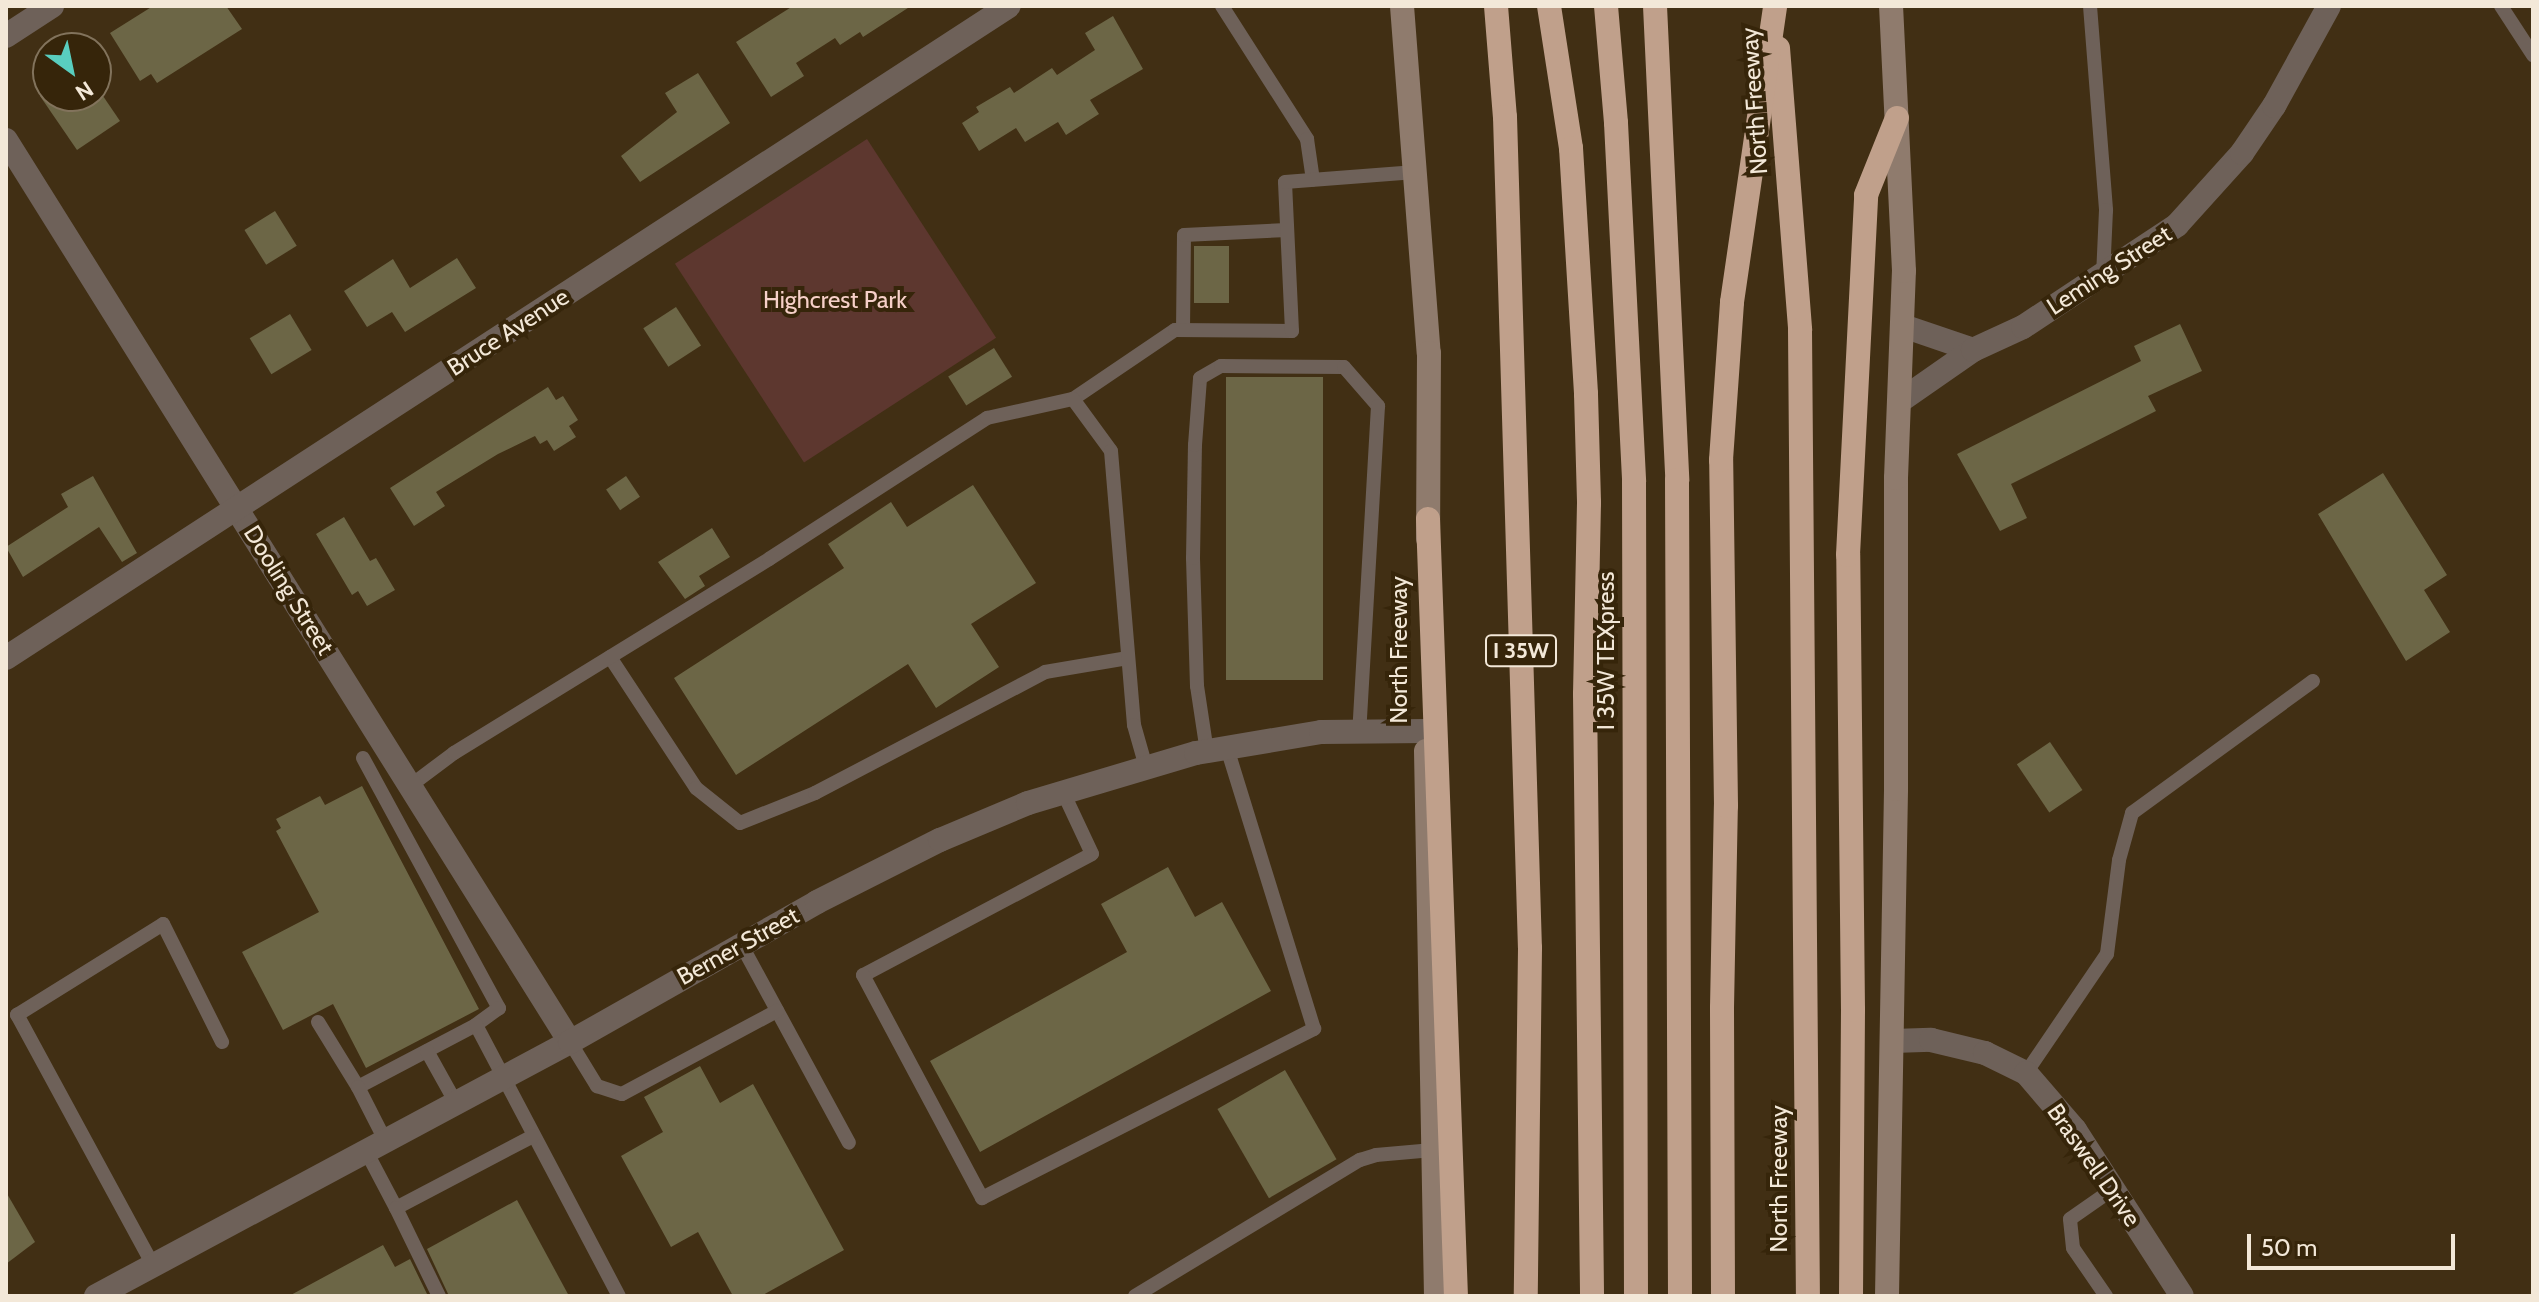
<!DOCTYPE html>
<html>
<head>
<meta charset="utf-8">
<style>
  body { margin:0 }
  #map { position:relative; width:2539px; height:1302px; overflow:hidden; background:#412f14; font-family:Cabin,sans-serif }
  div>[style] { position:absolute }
  .green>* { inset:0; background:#5d372f; transform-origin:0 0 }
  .building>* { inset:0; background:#6c6646; transform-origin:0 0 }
  .lane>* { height:14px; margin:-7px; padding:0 7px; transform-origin:7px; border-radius:7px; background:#6e6159 }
  .street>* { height:24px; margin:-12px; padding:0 12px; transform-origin:12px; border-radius:12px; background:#6e6159 }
  .secondary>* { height:24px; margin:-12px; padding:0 12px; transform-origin:12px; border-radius:12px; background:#8f7b6d }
  .highway>* { height:24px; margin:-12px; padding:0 12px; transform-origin:12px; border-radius:12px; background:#c0a08b }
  span { translate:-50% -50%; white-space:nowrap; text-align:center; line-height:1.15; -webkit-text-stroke:8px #36250a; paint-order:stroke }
  .shield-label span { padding:2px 6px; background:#36250a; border:2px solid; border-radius:6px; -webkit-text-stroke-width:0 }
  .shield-label { font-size:22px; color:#f3e8d8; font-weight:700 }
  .street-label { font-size:24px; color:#f3e8d8 }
  .park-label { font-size:24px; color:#f6d0c8 }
  .frame { position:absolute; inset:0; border:8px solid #f3e8d8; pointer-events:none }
  .north { position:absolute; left:32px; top:32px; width:80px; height:80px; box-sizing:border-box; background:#36250a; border:2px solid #82735c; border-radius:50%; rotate:147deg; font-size:22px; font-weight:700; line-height:32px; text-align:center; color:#f3e8d8 }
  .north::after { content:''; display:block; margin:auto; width:28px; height:36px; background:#59cebf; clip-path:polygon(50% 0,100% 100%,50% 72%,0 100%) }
  .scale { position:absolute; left:2247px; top:1234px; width:208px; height:36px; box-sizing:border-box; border:4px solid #f3e8d8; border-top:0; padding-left:10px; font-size:24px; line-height:28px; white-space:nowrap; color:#f3e8d8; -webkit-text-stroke:6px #36250a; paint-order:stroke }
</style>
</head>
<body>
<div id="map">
  <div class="green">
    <div style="left:867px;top:139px;width:237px;height:229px;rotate:57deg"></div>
  </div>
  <div class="building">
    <div style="clip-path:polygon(153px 6px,226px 6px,242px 29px,157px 83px,151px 74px,140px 81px,110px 33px)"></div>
    <div style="clip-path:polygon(793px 6px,911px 6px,863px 37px,860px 32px,840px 45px,835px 38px,796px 63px,804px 76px,771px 97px,736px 42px)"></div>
    <div style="clip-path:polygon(1113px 16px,1143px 69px,1090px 100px,1099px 114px,1066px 135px,1058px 122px,1025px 142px,1016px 128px,979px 151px,962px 123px,979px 112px,976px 107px,1010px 87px,1014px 93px,1052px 68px,1057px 75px,1095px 50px,1085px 33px)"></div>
    <div style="clip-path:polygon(698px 73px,730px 123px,640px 182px,621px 156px,677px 112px,665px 93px)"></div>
    <div style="clip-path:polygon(40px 96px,103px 96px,120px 121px,77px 150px)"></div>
    <div style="left:275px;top:211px;width:41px;height:36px;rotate:58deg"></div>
    <div style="left:1194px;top:246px;width:35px;height:57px"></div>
    <div style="clip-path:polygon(457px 258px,476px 288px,405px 332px,392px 312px,367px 327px,344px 291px,393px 259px,410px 288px)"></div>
    <div style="left:676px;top:307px;width:46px;height:39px;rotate:57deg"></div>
    <div style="left:290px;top:314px;width:42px;height:47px;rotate:59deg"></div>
    <div style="clip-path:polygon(2180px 324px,2202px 371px,2148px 396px,2156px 411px,2011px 484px,2027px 518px,2000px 531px,1957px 454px,2141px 361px,2134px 346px)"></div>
    <div style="left:994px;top:348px;width:34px;height:54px;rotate:58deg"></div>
    <div style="left:1226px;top:377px;width:97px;height:303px"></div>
    <div style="clip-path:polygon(548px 387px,556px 400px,563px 396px,578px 420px,569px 426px,576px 437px,554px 451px,547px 440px,540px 444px,535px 436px,498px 454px,436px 492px,445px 506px,414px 526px,390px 488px)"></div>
    <div style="clip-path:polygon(2383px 473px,2447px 575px,2424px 590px,2450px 632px,2406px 661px,2318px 514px)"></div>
    <div style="clip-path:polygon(93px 476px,137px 553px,122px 562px,99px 527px,23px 577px,6px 547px,68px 507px,61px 494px)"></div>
    <div style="left:626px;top:476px;width:25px;height:24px;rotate:56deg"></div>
    <div style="clip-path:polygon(973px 485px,1036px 583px,971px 624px,999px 667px,936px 708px,908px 664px,736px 775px,674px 678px,844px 568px,828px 544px,891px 502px,907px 527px)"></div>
    <div style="clip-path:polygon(344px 517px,370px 561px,376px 558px,395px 590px,367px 606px,358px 591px,352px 595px,316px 534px)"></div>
    <div style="clip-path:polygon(712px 528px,730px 557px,699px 576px,705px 586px,685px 599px,658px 562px)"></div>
    <div style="left:2050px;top:742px;width:58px;height:40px;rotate:56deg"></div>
    <div style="clip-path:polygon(362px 786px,479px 1009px,366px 1068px,333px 1004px,283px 1030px,242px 952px,319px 912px,276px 831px,281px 828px,276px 819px,320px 796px,325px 805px)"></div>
    <div style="clip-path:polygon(1168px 867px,1195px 917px,1222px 902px,1271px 991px,980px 1152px,930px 1061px,1127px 952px,1101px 904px)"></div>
    <div style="clip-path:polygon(700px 1066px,720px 1103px,753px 1084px,844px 1250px,761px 1296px,733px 1296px,698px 1232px,671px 1247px,621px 1156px,663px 1132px,644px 1097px)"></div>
    <div style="left:1285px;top:1070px;width:103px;height:78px;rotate:60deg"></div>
    <div style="clip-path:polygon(6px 1192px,35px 1242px,6px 1264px)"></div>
    <div style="clip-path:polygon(517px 1200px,569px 1296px,449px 1296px,427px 1249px)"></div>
    <div style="clip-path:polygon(383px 1245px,395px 1267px,410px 1259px,428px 1296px,289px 1296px)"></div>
  </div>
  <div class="lane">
    <div style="left:1222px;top:6px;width:158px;rotate:57.4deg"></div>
    <div style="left:1307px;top:139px;width:41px;rotate:81.7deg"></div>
    <div style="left:2090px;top:6px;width:205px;rotate:85.5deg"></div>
    <div style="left:2106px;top:210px;width:65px;rotate:92.6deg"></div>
    <div style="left:2501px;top:6px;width:59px;rotate:56.9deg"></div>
    <div style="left:1183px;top:330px;width:95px;rotate:-89.4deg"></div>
    <div style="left:1184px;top:235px;width:103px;rotate:-2.8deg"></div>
    <div style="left:1073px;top:399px;width:123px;rotate:-34.1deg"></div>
    <div style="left:1175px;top:330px;width:117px;rotate:0.5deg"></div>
    <div style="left:1292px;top:331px;width:149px;rotate:-92.7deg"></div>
    <div style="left:1285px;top:182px;width:131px;rotate:-4.4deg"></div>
    <div style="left:610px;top:657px;width:157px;rotate:56.7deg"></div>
    <div style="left:696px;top:788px;width:56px;rotate:38.5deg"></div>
    <div style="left:740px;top:823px;width:81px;rotate:-21.8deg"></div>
    <div style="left:815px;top:793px;width:260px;rotate:-27.7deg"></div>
    <div style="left:1045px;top:672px;width:84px;rotate:-9.6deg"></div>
    <div style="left:1207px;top:752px;width:67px;rotate:-98.6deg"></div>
    <div style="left:1197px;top:686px;width:128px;rotate:-91.8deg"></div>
    <div style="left:1193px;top:558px;width:113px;rotate:-89deg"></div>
    <div style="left:1195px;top:445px;width:67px;rotate:-85.7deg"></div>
    <div style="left:1200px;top:378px;width:24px;rotate:-30deg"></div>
    <div style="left:1221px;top:366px;width:123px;rotate:0.5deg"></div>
    <div style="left:1344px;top:367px;width:52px;rotate:48.9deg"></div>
    <div style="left:1378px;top:406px;width:327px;rotate:93.3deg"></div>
    <div style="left:363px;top:758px;width:285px;rotate:61.5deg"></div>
    <div style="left:499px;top:1008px;width:29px;rotate:144deg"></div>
    <div style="left:410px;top:786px;width:55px;rotate:-36.9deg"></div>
    <div style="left:454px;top:753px;width:370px;rotate:-31.6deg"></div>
    <div style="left:769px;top:559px;width:260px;rotate:-32.9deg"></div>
    <div style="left:987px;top:418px;width:88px;rotate:-12.5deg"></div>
    <div style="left:1073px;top:399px;width:64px;rotate:53.8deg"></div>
    <div style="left:1111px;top:451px;width:275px;rotate:85.2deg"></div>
    <div style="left:1134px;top:725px;width:44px;rotate:74.1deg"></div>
    <div style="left:1063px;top:792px;width:68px;rotate:64.9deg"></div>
    <div style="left:1092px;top:854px;width:259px;rotate:152.1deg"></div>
    <div style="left:863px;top:975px;width:253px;rotate:61.9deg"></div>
    <div style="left:982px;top:1198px;width:373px;rotate:-27deg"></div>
    <div style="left:1314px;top:1029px;width:294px;rotate:-107.2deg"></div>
    <div style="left:741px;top:944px;width:226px;rotate:61.5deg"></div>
    <div style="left:318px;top:1022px;width:76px;rotate:58.4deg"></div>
    <div style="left:358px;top:1087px;width:133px;rotate:-27.7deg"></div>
    <div style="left:476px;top:1025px;width:306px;rotate:62.2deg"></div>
    <div style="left:570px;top:1042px;width:52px;rotate:58.5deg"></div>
    <div style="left:597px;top:1086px;width:26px;rotate:18deg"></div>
    <div style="left:622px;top:1094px;width:176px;rotate:-28.2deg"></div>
    <div style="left:427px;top:1051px;width:60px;rotate:60.9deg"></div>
    <div style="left:2026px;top:1073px;width:144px;rotate:-55.8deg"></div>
    <div style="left:2107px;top:954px;width:95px;rotate:-82.7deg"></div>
    <div style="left:2119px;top:860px;width:49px;rotate:-74.5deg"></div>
    <div style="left:2132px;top:813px;width:224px;rotate:-36.1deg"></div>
    <div style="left:358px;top:1087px;width:59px;rotate:63deg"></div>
    <div style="left:366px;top:1151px;width:64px;rotate:62.2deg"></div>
    <div style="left:396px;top:1208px;width:155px;rotate:-27.7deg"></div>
    <div style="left:396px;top:1208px;width:98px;rotate:64deg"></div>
    <div style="left:153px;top:1265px;width:285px;rotate:-118.5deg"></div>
    <div style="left:17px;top:1015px;width:172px;rotate:-31.9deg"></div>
    <div style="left:163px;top:924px;width:132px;rotate:63.4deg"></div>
    <div style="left:1135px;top:1296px;width:263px;rotate:-31.2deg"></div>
    <div style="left:1360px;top:1160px;width:17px;rotate:-17deg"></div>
    <div style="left:1376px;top:1155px;width:57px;rotate:-5deg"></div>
    <div style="left:2106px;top:1296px;width:58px;rotate:-124.5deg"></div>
    <div style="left:2073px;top:1248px;width:29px;rotate:-96deg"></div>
    <div style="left:2070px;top:1219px;width:52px;rotate:-34.9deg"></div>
  </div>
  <div class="street">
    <div style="left:6px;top:36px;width:55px;rotate:-33.1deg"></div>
    <div style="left:6px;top:140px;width:1064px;rotate:57.98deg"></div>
    <div style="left:1903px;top:326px;width:74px;rotate:18.9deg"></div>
    <div style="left:1900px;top:401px;width:89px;rotate:-34.9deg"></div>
    <div style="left:1973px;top:350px;width:55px;rotate:-24.7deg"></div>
    <div style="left:2023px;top:327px;width:185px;rotate:-33.5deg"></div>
    <div style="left:2177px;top:225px;width:97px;rotate:-47.9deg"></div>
    <div style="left:2242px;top:153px;width:57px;rotate:-55.8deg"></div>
    <div style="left:2274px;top:106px;width:114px;rotate:-61.2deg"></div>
    <div style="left:6px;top:658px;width:1196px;rotate:-33.03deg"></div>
    <div style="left:1893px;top:1041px;width:38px;rotate:-2deg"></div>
    <div style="left:1931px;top:1040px;width:56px;rotate:13.5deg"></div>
    <div style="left:1985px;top:1053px;width:46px;rotate:26deg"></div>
    <div style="left:2026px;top:1073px;width:75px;rotate:49.3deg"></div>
    <div style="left:2075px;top:1130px;width:197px;rotate:57.2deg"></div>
    <div style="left:96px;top:1296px;width:538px;rotate:-28.19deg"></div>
    <div style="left:570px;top:1042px;width:284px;rotate:-29.5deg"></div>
    <div style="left:817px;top:902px;width:138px;rotate:-26.8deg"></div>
    <div style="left:940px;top:840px;width:95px;rotate:-22.8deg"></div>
    <div style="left:1028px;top:803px;width:175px;rotate:-16.6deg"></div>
    <div style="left:1196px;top:753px;width:127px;rotate:-9.5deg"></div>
    <div style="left:1321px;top:732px;width:106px;rotate:-0.5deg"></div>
  </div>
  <div class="secondary">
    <div style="left:1402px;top:6px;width:348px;rotate:85.6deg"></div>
    <div style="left:1429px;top:353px;width:186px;rotate:90.3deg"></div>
    <div style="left:1426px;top:751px;width:545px;rotate:88.95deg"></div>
    <div style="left:1887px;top:1296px;width:507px;rotate:-88.98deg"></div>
    <div style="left:1896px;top:789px;width:311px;rotate:-90deg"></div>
    <div style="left:1896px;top:478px;width:207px;rotate:-87.8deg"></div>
    <div style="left:1904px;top:271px;width:265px;rotate:-92.8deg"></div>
  </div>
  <div class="highway">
    <div style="left:1496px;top:6px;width:111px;rotate:85.4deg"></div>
    <div style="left:1505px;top:117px;width:831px;rotate:88.28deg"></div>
    <div style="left:1530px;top:948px;width:348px;rotate:90.7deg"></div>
    <div style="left:1549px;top:6px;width:144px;rotate:81.2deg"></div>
    <div style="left:1571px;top:148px;width:246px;rotate:86.5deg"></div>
    <div style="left:1586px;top:394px;width:109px;rotate:88.4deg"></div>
    <div style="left:1589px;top:503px;width:191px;rotate:91.2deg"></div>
    <div style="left:1585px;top:694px;width:602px;rotate:89.33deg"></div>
    <div style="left:1606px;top:6px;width:117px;rotate:85.1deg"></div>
    <div style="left:1616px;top:123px;width:359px;rotate:87.1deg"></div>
    <div style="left:1634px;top:482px;width:814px;rotate:89.86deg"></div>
    <div style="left:1655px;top:6px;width:475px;rotate:87.3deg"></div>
    <div style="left:1677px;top:480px;width:816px;rotate:89.79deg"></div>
    <div style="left:1778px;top:48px;width:283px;rotate:85.5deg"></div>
    <div style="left:1800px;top:330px;width:966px;rotate:89.53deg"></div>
    <div style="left:1428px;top:519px;width:778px;rotate:87.94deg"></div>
    <div style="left:1723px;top:1296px;width:288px;rotate:-90.2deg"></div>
    <div style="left:1722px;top:1008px;width:202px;rotate:-88.9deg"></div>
    <div style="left:1726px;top:806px;width:346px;rotate:-90.8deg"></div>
    <div style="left:1721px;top:460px;width:158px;rotate:-86deg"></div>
    <div style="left:1732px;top:302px;width:299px;rotate:-81.7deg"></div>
    <div style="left:1851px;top:1296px;width:286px;rotate:-89.6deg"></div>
    <div style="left:1853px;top:1010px;width:455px;rotate:-90.6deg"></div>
    <div style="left:1848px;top:555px;width:360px;rotate:-87.1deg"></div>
    <div style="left:1866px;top:195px;width:83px;rotate:-68.1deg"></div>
  </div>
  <div class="shield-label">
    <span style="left:1521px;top:651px">I 35W</span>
  </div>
  <div class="street-label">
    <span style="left:1754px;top:101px;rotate:-94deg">North Freeway</span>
    <span style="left:2109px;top:270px;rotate:-33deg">Leming Street</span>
    <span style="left:508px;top:332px;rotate:-33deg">Bruce Avenue</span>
    <span style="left:289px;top:590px;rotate:58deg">Dooling Street</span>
    <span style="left:1399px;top:650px;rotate:-90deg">North Freeway</span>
    <span style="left:1606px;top:651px;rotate:-90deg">I 35W TEXpress</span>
    <span style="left:738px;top:946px;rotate:-29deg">Berner Street</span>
    <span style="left:2094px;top:1165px;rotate:55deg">Braswell Drive</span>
    <span style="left:1779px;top:1179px;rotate:-90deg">North Freeway</span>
  </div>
  <div class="park-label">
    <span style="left:835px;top:300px">Highcrest Park</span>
  </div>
  <div class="frame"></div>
  <div class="north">N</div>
  <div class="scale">50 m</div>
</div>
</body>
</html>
